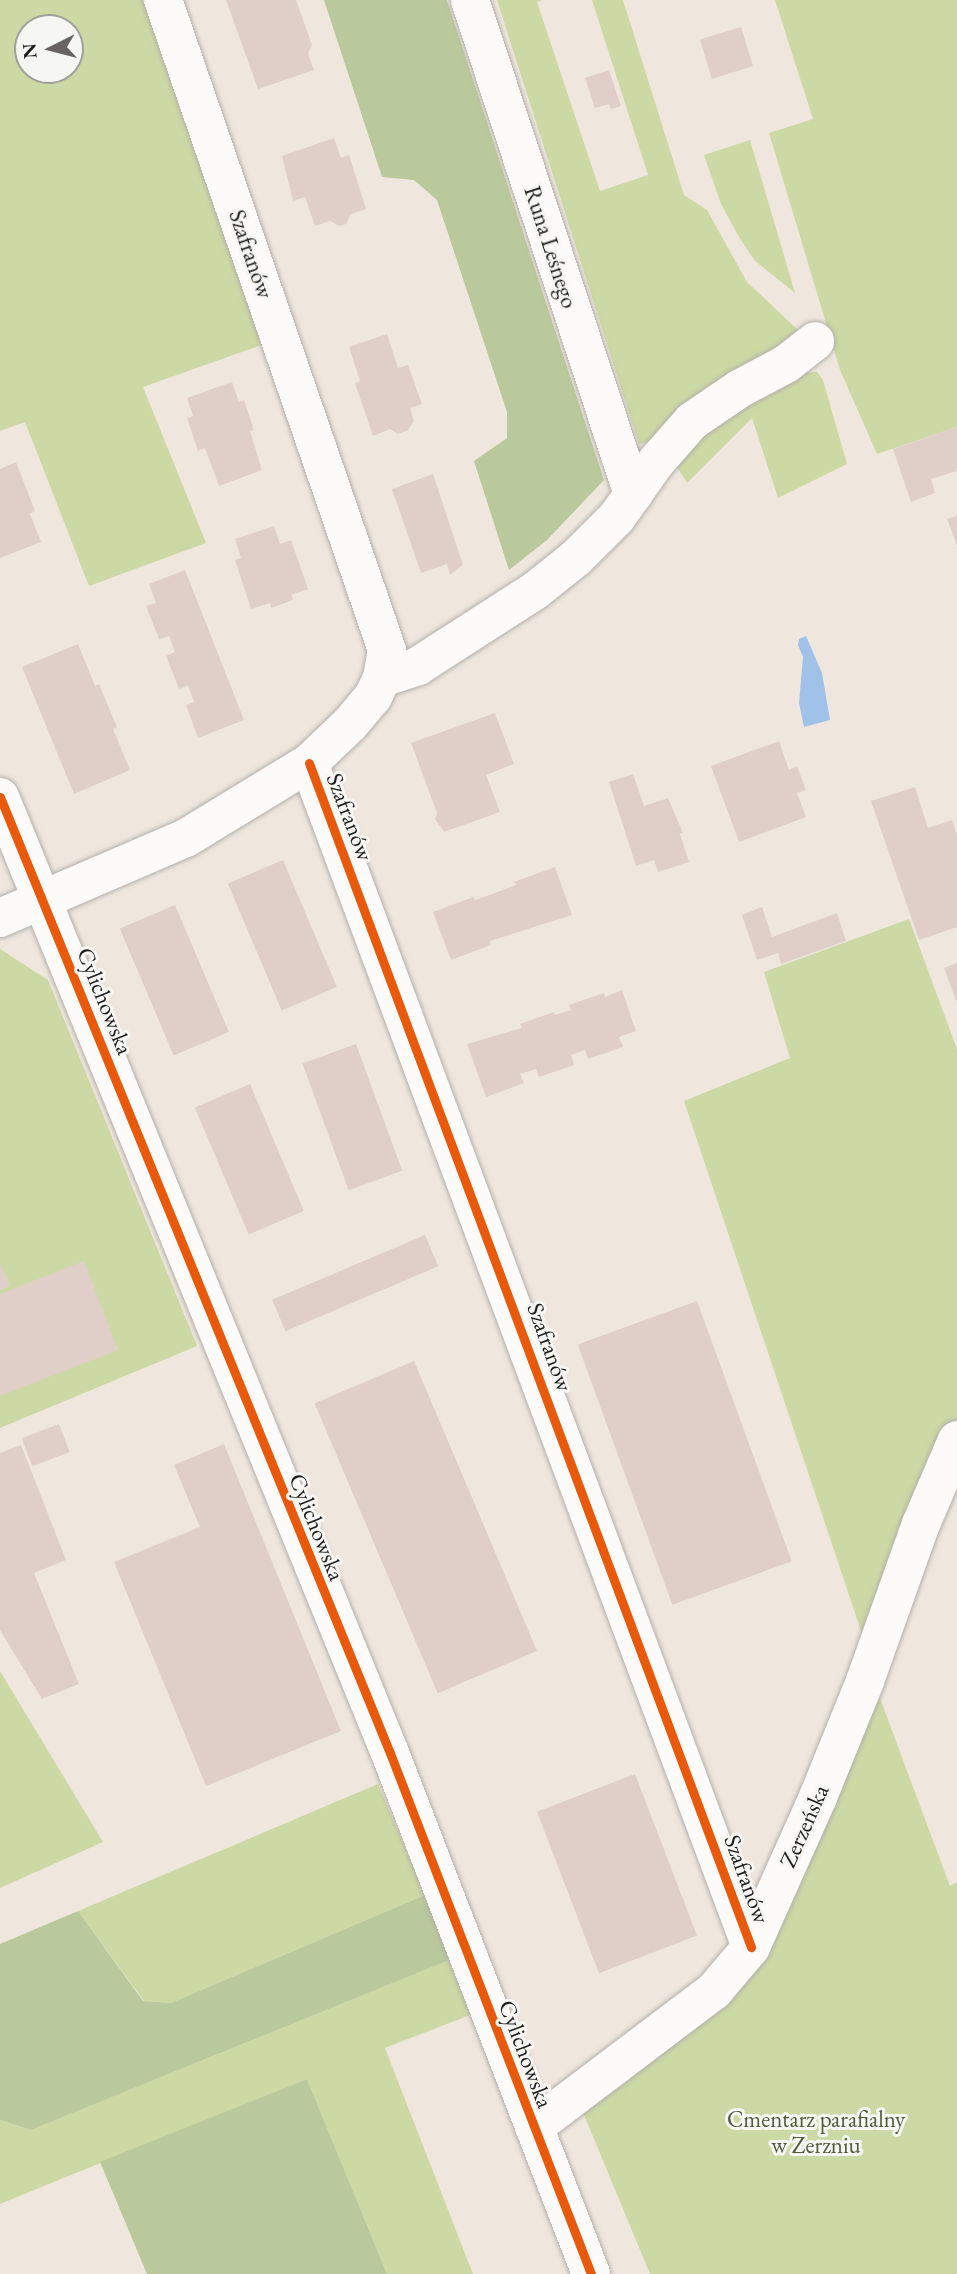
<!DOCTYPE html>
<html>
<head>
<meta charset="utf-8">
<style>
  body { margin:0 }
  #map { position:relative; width:957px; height:2274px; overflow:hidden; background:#efe7de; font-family:"EB Garamond",serif }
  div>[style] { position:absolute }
  .green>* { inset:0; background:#ccd9a4 }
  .forest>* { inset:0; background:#b9c99c }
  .water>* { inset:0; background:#a1c2e8 }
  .building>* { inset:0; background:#dfcfc8; transform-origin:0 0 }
  .roads { filter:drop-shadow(0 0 2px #b4afaa) drop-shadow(0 0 2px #b4afaa) }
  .minor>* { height:38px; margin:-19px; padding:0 19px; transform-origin:19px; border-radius:19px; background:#fdfbfa }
  .cycleway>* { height:9px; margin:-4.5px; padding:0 4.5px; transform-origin:4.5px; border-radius:4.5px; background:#e8590c }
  span { translate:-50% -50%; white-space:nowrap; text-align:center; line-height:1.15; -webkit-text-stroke:6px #f6f6f2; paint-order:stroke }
  .street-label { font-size:23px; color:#1c1c1c }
  .park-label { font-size:23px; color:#505a3b }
  .north { position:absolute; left:14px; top:14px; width:70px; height:70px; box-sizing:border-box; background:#f6f6f2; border:2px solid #9f9f9c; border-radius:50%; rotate:264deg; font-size:19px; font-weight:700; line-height:28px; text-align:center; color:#1c1c1c }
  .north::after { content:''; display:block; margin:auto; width:24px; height:32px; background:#666360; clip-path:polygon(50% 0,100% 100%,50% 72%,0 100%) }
</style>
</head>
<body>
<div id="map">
  <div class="green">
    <div style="clip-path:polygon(evenodd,0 0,143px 0,262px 345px,143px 387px,206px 543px,89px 586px,25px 422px,0 431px,0 0,28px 28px,70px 28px,70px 70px,28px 70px,28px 28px)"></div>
    <div style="clip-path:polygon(497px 0,542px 0,537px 2px,600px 191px,648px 175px,592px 0,623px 0,684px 195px,707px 210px,747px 282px,798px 330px,653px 441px,639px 444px)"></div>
    <div style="clip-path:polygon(775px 0,957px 0,957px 427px,877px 454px,840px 370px,769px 133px,813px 119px)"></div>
    <div style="clip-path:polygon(750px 140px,795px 293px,755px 261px,739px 237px,721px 204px,704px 155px)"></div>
    <div style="clip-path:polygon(817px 372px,823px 380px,847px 464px,778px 498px,752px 418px,687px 483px,674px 462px,695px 435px,804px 373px)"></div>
    <div style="clip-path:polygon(909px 919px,957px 1049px,957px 1418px,866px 1646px,684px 1101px,790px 1058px,764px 972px)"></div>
    <div style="clip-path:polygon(0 949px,48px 980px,197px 1346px,0 1428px)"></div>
    <div style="clip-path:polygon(0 1671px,103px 1842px,0 1888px)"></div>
    <div style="clip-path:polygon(878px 1693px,950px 1886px,957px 1882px,957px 2274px,650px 2274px,582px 2110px,624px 2084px,693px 2023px)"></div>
    <div style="clip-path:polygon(378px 1784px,425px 1895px,171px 2003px,144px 2001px,78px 1911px)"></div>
    <div style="clip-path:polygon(452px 1959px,475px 2013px,385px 2048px,473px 2274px,387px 2274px,307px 2079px,0 2204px,0 2120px,31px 2130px)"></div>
  </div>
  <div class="forest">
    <div style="clip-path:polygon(324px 0,447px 0,604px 480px,547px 540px,509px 570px,474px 461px,507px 438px,507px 412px,437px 200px,414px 180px,382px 177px)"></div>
    <div style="clip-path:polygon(425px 1895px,452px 1959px,31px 2130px,0 2120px,0 1944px,78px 1911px,143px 2001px,171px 2003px)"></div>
    <div style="clip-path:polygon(307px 2079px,387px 2274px,147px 2274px,100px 2162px)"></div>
  </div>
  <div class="water">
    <div style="clip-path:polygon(806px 636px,822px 673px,830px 720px,804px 727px,799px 703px,803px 657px,798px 645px,799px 639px)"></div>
  </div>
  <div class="building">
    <div style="clip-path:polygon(226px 0,296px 0,312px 45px,308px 54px,314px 70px,258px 89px)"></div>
    <div style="left:741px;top:27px;width:41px;height:43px;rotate:73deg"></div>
    <div style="clip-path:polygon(609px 70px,621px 106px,611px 109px,609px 104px,595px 108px,585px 78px)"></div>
    <div style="clip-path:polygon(334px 138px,341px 158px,349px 155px,366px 209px,351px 214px,346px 224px,339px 226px,330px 221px,315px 226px,305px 197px,293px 201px,282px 156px)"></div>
    <div style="clip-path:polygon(387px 334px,398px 368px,408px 365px,422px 404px,410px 408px,414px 421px,408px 430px,398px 434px,390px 429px,373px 436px,355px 383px,360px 381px,349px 347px)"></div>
    <div style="clip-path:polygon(232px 382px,239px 402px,244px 400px,254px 430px,250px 431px,262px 470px,219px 486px,205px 448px,198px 451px,187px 418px,193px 416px,187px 398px)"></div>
    <div style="clip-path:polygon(957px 427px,957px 471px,931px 479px,935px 493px,911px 502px,893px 449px)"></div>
    <div style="clip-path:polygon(16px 462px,35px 511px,30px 514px,41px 542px,0 558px,0 469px)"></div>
    <div style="clip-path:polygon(433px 474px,463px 565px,450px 575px,447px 564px,421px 573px,392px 489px)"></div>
    <div style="clip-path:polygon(957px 516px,957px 546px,947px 519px)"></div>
    <div style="clip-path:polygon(274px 526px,280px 544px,291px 540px,308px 589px,291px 595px,293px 600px,271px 608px,270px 603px,251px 609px,235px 560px,241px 558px,235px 539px)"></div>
    <div style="clip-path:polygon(185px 570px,244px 720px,198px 738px,186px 705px,194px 702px,188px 685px,179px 689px,166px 656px,175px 652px,169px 636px,159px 639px,146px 606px,156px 603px,149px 584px)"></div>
    <div style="clip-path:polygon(78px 644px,95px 686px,99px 684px,117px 727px,113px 729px,130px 770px,74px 794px,22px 667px)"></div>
    <div style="clip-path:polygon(495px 713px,514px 764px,486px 775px,500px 812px,444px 832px,435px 819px,437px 813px,411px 743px)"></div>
    <div style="clip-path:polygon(779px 741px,789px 770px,797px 766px,806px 790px,797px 793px,806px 817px,739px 842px,711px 766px)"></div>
    <div style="clip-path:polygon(633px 774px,644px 806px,668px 798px,683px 833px,680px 834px,689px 862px,658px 872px,654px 860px,636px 866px,609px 782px)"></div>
    <div style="clip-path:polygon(915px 787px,928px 828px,952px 820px,957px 835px,957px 927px,919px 940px,871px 801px)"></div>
    <div style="left:283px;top:860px;width:138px;height:60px;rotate:67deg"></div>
    <div style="clip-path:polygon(555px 867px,572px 915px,490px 941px,491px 945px,451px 960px,433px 912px,473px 897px,475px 900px,495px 893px,516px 885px,514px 882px)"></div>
    <div style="left:175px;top:905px;width:138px;height:60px;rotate:67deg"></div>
    <div style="clip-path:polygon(762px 907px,772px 937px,837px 913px,846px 941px,781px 964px,778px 953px,757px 960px,742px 915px)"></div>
    <div style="clip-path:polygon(957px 963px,957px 1003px,944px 968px)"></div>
    <div style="clip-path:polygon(622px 990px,636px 1031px,619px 1037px,623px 1047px,588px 1059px,585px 1050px,571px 1055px,574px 1065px,539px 1077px,536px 1069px,520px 1074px,524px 1083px,486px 1097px,467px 1044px,522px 1028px,520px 1024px,554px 1012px,555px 1015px,571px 1010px,569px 1005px,604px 993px,605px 997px)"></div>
    <div style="left:356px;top:1044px;width:135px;height:57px;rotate:70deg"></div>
    <div style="left:250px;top:1084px;width:138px;height:60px;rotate:67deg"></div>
    <div style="left:425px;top:1235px;width:34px;height:166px;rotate:67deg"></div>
    <div style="clip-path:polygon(84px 1261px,118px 1350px,0 1396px,0 1294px)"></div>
    <div style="clip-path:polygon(0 1263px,10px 1286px,0 1290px)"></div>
    <div style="left:697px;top:1301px;width:277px;height:127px;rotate:70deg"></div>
    <div style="left:414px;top:1361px;width:315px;height:108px;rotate:67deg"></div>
    <div style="left:59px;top:1424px;width:30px;height:40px;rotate:69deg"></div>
    <div style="clip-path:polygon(224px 1444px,341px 1731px,206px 1786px,114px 1562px,200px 1527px,174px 1465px)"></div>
    <div style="clip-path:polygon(21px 1445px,66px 1560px,34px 1573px,79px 1684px,42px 1699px,0 1630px,0 1453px)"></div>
    <div style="left:635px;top:1774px;width:173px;height:105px;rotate:69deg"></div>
  </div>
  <div class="roads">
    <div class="minor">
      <div style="left:470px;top:0;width:521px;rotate:71.77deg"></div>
      <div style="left:382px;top:678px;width:38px;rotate:-18deg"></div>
      <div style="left:418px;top:666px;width:140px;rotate:-32.8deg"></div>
      <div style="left:536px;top:590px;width:51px;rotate:-38.7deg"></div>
      <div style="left:576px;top:558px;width:58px;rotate:-45deg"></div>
      <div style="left:617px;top:517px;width:67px;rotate:-54.7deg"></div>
      <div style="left:656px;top:462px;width:55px;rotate:-48.7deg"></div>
      <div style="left:692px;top:421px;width:57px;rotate:-34.2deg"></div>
      <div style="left:739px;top:389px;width:53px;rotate:-28deg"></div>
      <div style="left:786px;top:364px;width:37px;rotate:-38deg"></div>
      <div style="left:309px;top:763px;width:1264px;rotate:69.53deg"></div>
      <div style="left:0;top:797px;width:1032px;rotate:67.81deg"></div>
      <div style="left:390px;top:1753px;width:558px;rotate:68.9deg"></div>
      <div style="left:0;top:918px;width:202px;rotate:-23.3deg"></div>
      <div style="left:186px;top:838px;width:144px;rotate:-31.4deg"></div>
      <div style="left:309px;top:763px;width:57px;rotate:-43.6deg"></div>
      <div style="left:350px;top:724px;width:35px;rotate:-50deg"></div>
      <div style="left:373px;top:697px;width:21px;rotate:-65deg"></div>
      <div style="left:382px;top:678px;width:28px;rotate:-80deg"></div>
      <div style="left:387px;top:650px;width:688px;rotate:-109.01deg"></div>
      <div style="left:534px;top:2127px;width:226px;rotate:-37.1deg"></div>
      <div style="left:714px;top:1991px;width:57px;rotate:-49.9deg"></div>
      <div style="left:751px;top:1947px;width:164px;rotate:-65.9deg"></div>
      <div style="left:818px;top:1797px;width:125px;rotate:-67.9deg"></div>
      <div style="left:865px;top:1681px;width:167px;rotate:-70.4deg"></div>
      <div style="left:921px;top:1524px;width:91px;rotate:-66.8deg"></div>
    </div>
  </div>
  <div class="cycleway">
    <div style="left:309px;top:763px;width:1264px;rotate:69.53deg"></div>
    <div style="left:0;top:797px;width:1032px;rotate:67.81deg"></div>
    <div style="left:390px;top:1753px;width:558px;rotate:68.9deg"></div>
  </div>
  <div class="street-label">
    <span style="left:551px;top:247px;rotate:72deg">Runa Leśnego</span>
    <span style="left:251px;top:254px;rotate:71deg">Szafranów</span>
    <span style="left:350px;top:817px;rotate:69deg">Szafranów</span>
    <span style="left:105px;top:1001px;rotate:68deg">Cylichowska</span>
    <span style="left:550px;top:1347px;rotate:70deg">Szafranów</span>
    <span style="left:317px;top:1527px;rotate:68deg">Cylichowska</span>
    <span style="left:804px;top:1826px;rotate:-66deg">Zerzeńska</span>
    <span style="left:747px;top:1879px;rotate:70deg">Szafranów</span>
    <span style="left:526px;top:2054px;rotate:69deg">Cylichowska</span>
  </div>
  <div class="park-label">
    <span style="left:816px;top:2132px">Cmentarz parafialny<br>w Zerzniu</span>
  </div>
  <div class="north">N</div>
</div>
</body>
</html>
